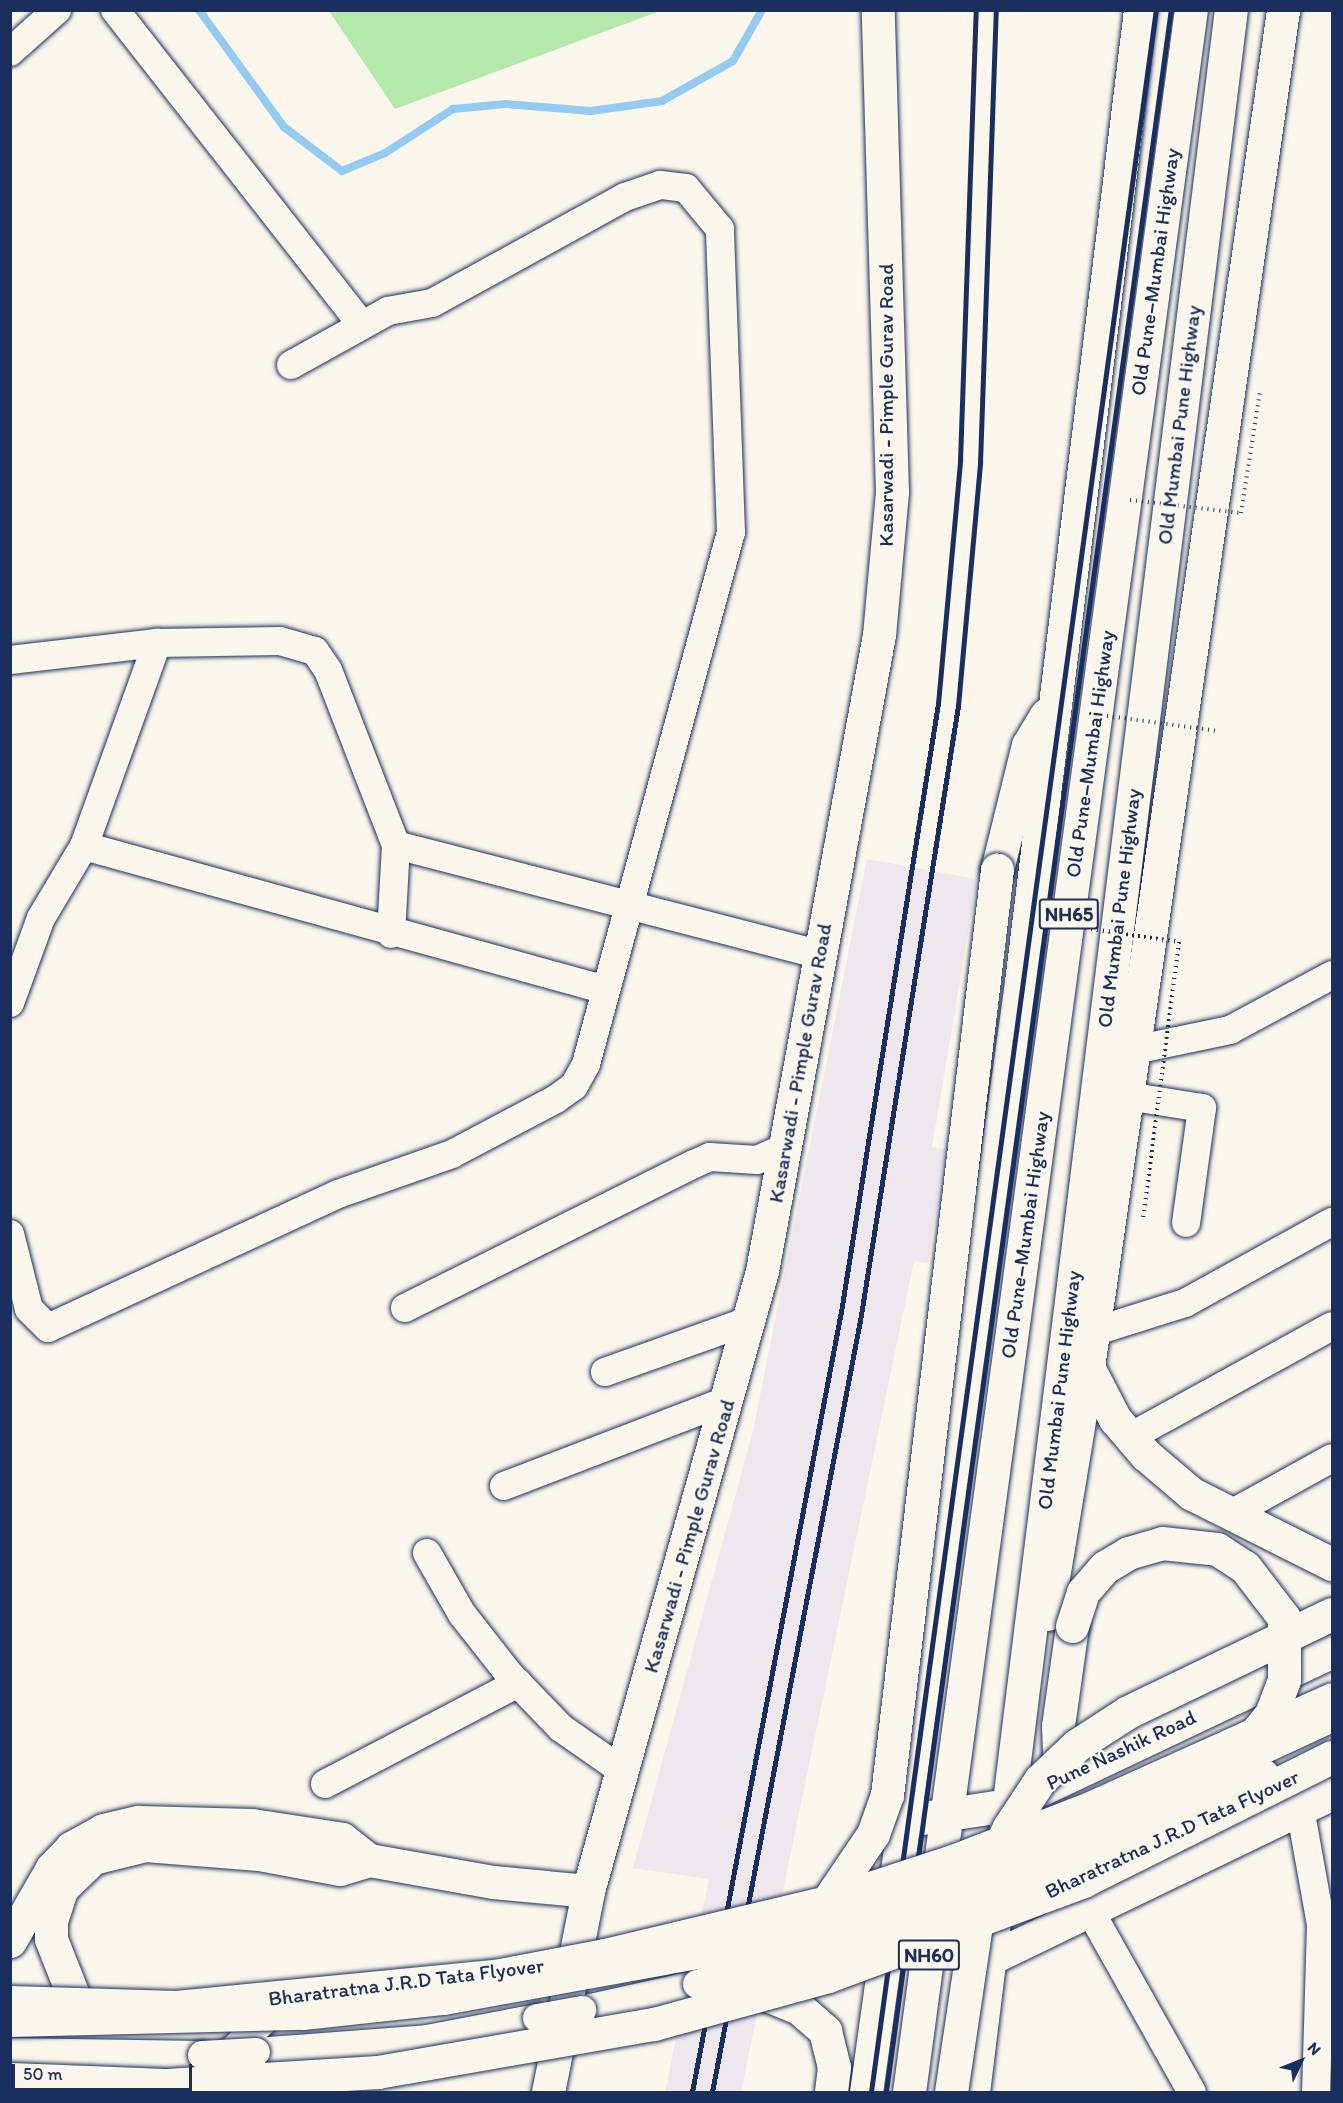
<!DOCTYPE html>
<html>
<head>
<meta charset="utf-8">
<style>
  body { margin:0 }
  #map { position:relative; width:1343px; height:2103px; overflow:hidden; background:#fbf7ec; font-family:Itim,sans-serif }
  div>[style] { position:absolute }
  .built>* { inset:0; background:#eee7ee }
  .green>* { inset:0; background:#b4e9ab }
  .stream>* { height:8px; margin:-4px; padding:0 4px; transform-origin:4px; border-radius:4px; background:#94cbf3 }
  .roads { filter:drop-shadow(0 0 2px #1b2f5e) drop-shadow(0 0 2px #1b2f5e) }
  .minor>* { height:28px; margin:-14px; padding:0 14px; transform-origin:14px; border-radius:14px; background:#fbf7ec }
  .major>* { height:33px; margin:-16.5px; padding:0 16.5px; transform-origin:16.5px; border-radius:16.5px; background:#fbf7ec }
  .highway>* { height:33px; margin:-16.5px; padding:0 16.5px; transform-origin:16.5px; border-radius:16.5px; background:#fbf7ec }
  .rail>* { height:4.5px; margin:-2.25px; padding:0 2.25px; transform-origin:2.25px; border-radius:2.25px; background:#1b2f5e }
  .path-bridge>* { height:4px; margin-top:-2px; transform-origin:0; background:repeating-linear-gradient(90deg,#1b2f5e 0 1.5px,transparent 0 6px) }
  .bridges { filter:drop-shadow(0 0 2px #1b2f5e) drop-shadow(0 0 2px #1b2f5e) }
  .minor-bridge>* { height:28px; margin:-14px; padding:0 14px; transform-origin:14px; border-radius:14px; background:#fbf7ec }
  .major-bridge>* { height:33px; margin:-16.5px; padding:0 16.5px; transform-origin:16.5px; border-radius:16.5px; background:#fbf7ec }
  .highway-bridge>* { height:33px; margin:-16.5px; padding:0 16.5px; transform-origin:16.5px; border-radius:16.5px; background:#fbf7ec }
  span { translate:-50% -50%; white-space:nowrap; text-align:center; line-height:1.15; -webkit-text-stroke:4.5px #fbf7ec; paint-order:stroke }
  .shield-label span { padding:2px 4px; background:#fbf7ec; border:2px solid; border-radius:4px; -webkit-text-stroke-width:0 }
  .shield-label { font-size:20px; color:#1b2f5e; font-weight:700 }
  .street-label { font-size:21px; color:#1b2f5e }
  .frame { position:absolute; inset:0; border:12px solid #1b2f5e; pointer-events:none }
  .north { position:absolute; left:1271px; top:2031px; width:60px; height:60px; -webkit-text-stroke:4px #fbf7ec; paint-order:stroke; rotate:47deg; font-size:16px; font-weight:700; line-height:24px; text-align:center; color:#1b2f5e }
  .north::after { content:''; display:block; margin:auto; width:21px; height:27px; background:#1b2f5e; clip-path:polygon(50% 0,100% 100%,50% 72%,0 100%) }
  .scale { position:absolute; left:12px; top:2064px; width:180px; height:27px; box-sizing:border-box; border:3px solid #1b2f5e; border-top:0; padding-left:8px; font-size:18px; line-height:21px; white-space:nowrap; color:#1b2f5e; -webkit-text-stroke:4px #fbf7ec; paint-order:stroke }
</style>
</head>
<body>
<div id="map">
  <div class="built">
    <div style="clip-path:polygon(867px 859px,977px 879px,932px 1147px,945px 1149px,928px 1263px,914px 1261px,741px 2092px,665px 2092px,709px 1879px,633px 1868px,753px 1431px)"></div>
  </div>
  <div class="green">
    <div style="clip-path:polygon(329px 11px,660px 11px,395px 109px)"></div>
  </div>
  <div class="stream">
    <div style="left:199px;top:10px;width:145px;rotate:54deg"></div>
    <div style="left:284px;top:127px;width:73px;rotate:37.2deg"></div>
    <div style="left:342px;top:171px;width:47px;rotate:-22.7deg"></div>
    <div style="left:385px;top:153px;width:81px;rotate:-32.9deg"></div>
    <div style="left:453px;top:109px;width:53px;rotate:-5.4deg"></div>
    <div style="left:506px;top:104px;width:85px;rotate:4.7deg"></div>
    <div style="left:591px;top:111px;width:72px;rotate:-8deg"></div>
    <div style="left:662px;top:101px;width:81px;rotate:-29.4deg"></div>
    <div style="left:733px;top:61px;width:59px;rotate:-60.4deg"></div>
  </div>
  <div class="roads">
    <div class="minor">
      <div style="left:115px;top:10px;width:400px;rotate:51.9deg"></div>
      <div style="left:10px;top:52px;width:63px;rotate:-41.8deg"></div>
      <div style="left:10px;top:660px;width:148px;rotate:-6.6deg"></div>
      <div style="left:157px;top:643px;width:123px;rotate:-0.9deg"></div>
      <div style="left:280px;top:641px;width:36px;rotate:16deg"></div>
      <div style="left:315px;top:651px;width:23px;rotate:56deg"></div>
      <div style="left:328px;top:670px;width:188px;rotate:68.8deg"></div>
      <div style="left:396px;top:845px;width:89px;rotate:93.2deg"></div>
      <div style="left:396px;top:845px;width:438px;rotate:14.5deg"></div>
      <div style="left:84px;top:846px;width:541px;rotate:15.42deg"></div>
      <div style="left:10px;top:1003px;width:90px;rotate:-70deg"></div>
      <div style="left:41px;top:918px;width:84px;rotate:-59.2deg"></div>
      <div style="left:84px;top:846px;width:216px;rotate:-70.2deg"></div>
      <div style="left:1134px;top:1050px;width:98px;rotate:-11.8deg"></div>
      <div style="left:1230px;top:1030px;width:116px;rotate:-28.3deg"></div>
      <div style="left:1127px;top:1096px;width:76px;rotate:9.1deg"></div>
      <div style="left:1202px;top:1108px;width:116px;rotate:97.9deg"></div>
      <div style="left:10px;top:1234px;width:77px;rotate:75.8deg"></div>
      <div style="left:29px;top:1309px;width:27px;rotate:45deg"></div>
      <div style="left:48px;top:1328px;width:319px;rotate:-24.8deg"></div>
      <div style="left:338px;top:1194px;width:121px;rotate:-19.3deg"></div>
      <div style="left:452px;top:1154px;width:118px;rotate:-27.9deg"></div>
      <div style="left:556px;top:1099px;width:22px;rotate:-36deg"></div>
      <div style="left:574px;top:1086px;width:25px;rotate:-61deg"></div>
      <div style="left:586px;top:1064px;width:551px;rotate:-74.75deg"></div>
      <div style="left:731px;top:532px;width:303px;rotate:-92.1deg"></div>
      <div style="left:720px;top:229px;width:53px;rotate:-129.7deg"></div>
      <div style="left:686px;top:188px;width:26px;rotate:-173deg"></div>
      <div style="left:660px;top:185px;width:37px;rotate:161deg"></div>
      <div style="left:625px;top:197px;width:220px;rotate:151.2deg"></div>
      <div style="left:432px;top:303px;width:45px;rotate:169.7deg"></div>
      <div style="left:388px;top:311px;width:111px;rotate:150.9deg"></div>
      <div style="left:405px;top:1308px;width:323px;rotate:-26.5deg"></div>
      <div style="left:694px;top:1164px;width:17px;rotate:-24deg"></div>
      <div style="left:710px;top:1157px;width:47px;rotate:3.7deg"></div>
      <div style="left:757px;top:1160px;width:30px;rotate:-24deg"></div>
      <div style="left:1093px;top:1332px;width:96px;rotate:-17.5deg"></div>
      <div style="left:1185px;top:1303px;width:168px;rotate:-28.9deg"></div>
      <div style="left:605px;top:1372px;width:152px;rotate:-19.6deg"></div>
      <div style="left:1130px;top:1437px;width:230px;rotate:-28.8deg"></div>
      <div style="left:504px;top:1486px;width:238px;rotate:-21deg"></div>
      <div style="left:1231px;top:1514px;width:115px;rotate:-29deg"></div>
      <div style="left:427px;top:1553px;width:70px;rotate:60.2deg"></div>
      <div style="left:462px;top:1614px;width:76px;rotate:51.9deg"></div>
      <div style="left:509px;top:1674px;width:75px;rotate:46.1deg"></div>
      <div style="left:561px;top:1728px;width:77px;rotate:34.9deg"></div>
      <div style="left:325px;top:1784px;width:218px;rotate:-27.6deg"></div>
      <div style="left:1300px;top:1808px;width:119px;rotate:79.8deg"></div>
      <div style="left:1321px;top:1925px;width:167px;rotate:91.7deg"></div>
      <div style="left:1088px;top:1907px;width:212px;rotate:60.7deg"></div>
      <div style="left:582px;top:2010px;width:118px;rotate:-12.7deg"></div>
      <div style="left:10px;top:2052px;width:192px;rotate:0.9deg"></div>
      <div style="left:256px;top:2052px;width:171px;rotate:-4.3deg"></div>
      <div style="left:427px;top:2039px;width:112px;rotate:-10.8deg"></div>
      <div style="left:215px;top:2067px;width:88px;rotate:-43.6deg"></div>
    </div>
    <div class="major">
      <div style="left:997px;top:870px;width:129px;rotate:-76.1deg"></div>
      <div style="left:1028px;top:745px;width:35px;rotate:-59deg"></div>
      <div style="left:1047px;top:1614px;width:250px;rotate:-80.6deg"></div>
      <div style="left:1088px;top:1367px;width:1371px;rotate:-81.82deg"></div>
      <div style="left:10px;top:1941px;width:84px;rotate:-60.1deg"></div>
      <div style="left:52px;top:1868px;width:28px;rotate:-46deg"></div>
      <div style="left:71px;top:1848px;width:37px;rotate:-29deg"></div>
      <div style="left:103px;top:1830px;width:37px;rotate:-13deg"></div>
      <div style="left:139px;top:1822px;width:113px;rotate:1.5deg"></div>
      <div style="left:252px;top:1825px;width:91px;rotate:8.8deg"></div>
      <div style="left:342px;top:1839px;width:34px;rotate:38deg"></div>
      <div style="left:369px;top:1860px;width:126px;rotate:10.1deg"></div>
      <div style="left:493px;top:1882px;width:95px;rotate:5.4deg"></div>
      <div style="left:767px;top:1995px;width:35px;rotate:22deg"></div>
      <div style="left:799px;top:2008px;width:35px;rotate:41deg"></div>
      <div style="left:825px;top:2031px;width:37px;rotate:76deg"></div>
      <div style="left:834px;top:2067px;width:25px;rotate:97deg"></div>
      <div style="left:77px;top:2005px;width:71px;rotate:-111.5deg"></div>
      <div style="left:51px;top:1939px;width:18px;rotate:-90deg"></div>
      <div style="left:51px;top:1921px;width:35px;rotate:-72deg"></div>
      <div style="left:62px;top:1888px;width:43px;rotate:-44.1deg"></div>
      <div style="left:93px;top:1858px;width:54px;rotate:-14deg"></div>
      <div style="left:145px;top:1845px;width:114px;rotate:4.5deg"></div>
      <div style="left:259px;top:1854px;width:82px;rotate:10.5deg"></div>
      <div style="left:340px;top:1869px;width:30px;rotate:-17deg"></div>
      <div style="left:548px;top:2092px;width:205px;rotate:-78.7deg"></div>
      <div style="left:588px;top:1891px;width:644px;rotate:-74.32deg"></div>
      <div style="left:762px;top:1271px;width:647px;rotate:-79.58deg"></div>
      <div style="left:879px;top:635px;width:144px;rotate:-84.8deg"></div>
      <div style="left:892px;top:492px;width:482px;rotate:-91.7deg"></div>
      <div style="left:866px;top:2092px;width:1121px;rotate:-82.05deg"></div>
      <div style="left:1021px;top:982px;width:979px;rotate:-83.02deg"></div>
    </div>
    <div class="highway">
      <div style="left:1088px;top:1367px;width:59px;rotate:62.6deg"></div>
      <div style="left:1115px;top:1419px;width:48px;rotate:49.3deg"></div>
      <div style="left:1146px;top:1455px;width:60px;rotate:40.3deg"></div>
      <div style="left:1192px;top:1494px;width:157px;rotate:26.6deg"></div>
      <div style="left:1060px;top:1778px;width:52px;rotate:-92.2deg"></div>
      <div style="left:1058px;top:1726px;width:101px;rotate:-82deg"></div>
      <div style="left:903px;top:1821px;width:106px;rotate:-8.7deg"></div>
      <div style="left:1008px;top:1805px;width:359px;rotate:-25.4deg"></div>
      <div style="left:991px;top:1958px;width:379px;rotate:-25.8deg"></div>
      <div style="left:909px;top:2092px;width:2101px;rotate:-82.29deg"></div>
      <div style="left:973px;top:2092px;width:2098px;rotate:-82.94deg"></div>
    </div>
  </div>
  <div class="rail">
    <div style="left:692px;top:2092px;width:794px;rotate:-79.19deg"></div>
    <div style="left:841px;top:1312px;width:616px;rotate:-80.94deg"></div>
    <div style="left:938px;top:704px;width:244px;rotate:-84.8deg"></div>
    <div style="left:960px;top:461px;width:451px;rotate:-88deg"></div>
    <div style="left:712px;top:2092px;width:791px;rotate:-79.14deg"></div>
    <div style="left:861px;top:1315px;width:617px;rotate:-80.95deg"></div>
    <div style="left:958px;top:706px;width:244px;rotate:-84.8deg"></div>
    <div style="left:980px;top:463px;width:453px;rotate:-88deg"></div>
    <div style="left:871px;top:2092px;width:2101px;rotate:-82.21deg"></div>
    <div style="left:886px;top:2092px;width:2101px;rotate:-82.21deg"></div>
  </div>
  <div class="path-bridge">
    <div style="left:1130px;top:500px;width:112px;rotate:6.7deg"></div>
    <div style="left:1241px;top:513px;width:122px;rotate:-81.1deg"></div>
    <div style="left:1101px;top:715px;width:118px;rotate:7.8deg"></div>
    <div style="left:1073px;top:926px;width:107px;rotate:8.6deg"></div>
    <div style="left:1179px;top:942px;width:279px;rotate:97.4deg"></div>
  </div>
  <div class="bridges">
    <div class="minor-bridge">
      <div style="left:697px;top:1984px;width:172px;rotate:-16.2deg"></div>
      <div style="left:862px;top:1936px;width:133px;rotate:-19.4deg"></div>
      <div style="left:987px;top:1892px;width:302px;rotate:-23deg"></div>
      <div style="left:537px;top:2018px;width:46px;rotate:-10.1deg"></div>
      <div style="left:10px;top:2023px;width:293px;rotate:-1.4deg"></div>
      <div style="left:303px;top:2016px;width:142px;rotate:-6.1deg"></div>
      <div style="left:444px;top:2001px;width:262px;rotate:-10.3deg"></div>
      <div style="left:702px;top:1954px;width:167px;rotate:-15deg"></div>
      <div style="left:863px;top:1911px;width:128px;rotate:-19.1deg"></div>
      <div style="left:984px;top:1869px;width:135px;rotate:-20.9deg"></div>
      <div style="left:1110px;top:1821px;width:245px;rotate:-24.9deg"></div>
      <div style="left:202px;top:2055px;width:54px;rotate:-3.2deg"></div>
    </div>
    <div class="major-bridge">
      <div style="left:827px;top:1902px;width:82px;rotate:-55.9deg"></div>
      <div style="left:873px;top:1834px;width:41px;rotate:-70.3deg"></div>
      <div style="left:887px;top:1795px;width:932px;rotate:-83.22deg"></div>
      <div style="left:10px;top:2002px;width:166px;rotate:1.7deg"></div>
      <div style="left:176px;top:2007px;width:321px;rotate:-5.6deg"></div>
      <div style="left:495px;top:1976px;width:112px;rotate:-10.8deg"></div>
      <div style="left:605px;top:1955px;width:228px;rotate:-13.4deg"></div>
      <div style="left:827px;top:1902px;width:133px;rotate:-18deg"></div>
      <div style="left:953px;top:1861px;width:147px;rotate:-21.1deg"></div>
      <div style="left:1090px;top:1808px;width:265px;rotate:-24.2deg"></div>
      <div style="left:10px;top:2079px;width:156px;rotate:2.2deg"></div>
      <div style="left:166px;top:2085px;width:212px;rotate:-3.5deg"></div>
      <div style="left:378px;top:2072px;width:280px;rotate:-9.9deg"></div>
      <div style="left:654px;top:2024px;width:180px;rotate:-15.4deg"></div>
      <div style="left:828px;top:1976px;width:272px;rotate:-20.4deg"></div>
      <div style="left:1083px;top:1881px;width:278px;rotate:-26.5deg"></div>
    </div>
    <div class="highway-bridge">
      <div style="left:1072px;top:1626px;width:36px;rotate:-72deg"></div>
      <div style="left:1083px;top:1592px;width:33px;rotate:-49deg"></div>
      <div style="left:1105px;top:1567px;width:27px;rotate:-31deg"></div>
      <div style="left:1128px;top:1553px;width:35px;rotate:-16deg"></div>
      <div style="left:1162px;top:1543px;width:55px;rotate:6.2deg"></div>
      <div style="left:1217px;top:1549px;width:33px;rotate:33deg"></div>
      <div style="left:1245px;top:1567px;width:64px;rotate:52.6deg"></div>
      <div style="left:1284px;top:1618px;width:62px;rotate:90deg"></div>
      <div style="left:1284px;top:1680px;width:36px;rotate:111deg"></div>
      <div style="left:1271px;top:1714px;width:28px;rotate:129deg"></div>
      <div style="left:951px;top:2092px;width:210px;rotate:-81.5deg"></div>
      <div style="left:982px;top:1884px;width:63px;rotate:-64.7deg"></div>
      <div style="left:1009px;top:1827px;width:56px;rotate:-56.6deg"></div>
      <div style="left:1040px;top:1780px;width:51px;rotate:-43.4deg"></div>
      <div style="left:1077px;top:1745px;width:61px;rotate:-32.9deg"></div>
      <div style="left:1128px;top:1712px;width:226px;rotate:-25.7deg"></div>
    </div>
  </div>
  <div class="shield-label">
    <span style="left:1069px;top:914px">NH65</span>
    <span style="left:929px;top:1955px">NH60</span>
  </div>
  <div class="street-label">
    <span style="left:1155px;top:272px;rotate:-82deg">Old Pune–Mumbai Highway</span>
    <span style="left:886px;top:405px;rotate:-90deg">Kasarwadi - Pimple Gurav Road</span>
    <span style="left:1179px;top:425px;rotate:-83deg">Old Mumbai Pune Highway</span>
    <span style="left:1090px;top:754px;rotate:-82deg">Old Pune–Mumbai Highway</span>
    <span style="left:1119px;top:908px;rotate:-83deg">Old Mumbai Pune Highway</span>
    <span style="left:800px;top:1063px;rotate:-80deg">Kasarwadi - Pimple Gurav Road</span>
    <span style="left:1025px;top:1235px;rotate:-82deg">Old Pune–Mumbai Highway</span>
    <span style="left:1059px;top:1390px;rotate:-83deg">Old Mumbai Pune Highway</span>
    <span style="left:689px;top:1536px;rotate:-74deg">Kasarwadi - Pimple Gurav Road</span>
    <span style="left:1121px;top:1750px;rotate:-25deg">Pune Nashik Road</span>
    <span style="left:1172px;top:1834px;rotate:-25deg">Bharatratna J.R.D Tata Flyover</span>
    <span style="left:406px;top:1982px;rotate:-7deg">Bharatratna J.R.D Tata Flyover</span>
  </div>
  <div class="frame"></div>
  <div class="north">N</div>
  <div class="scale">50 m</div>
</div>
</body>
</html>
